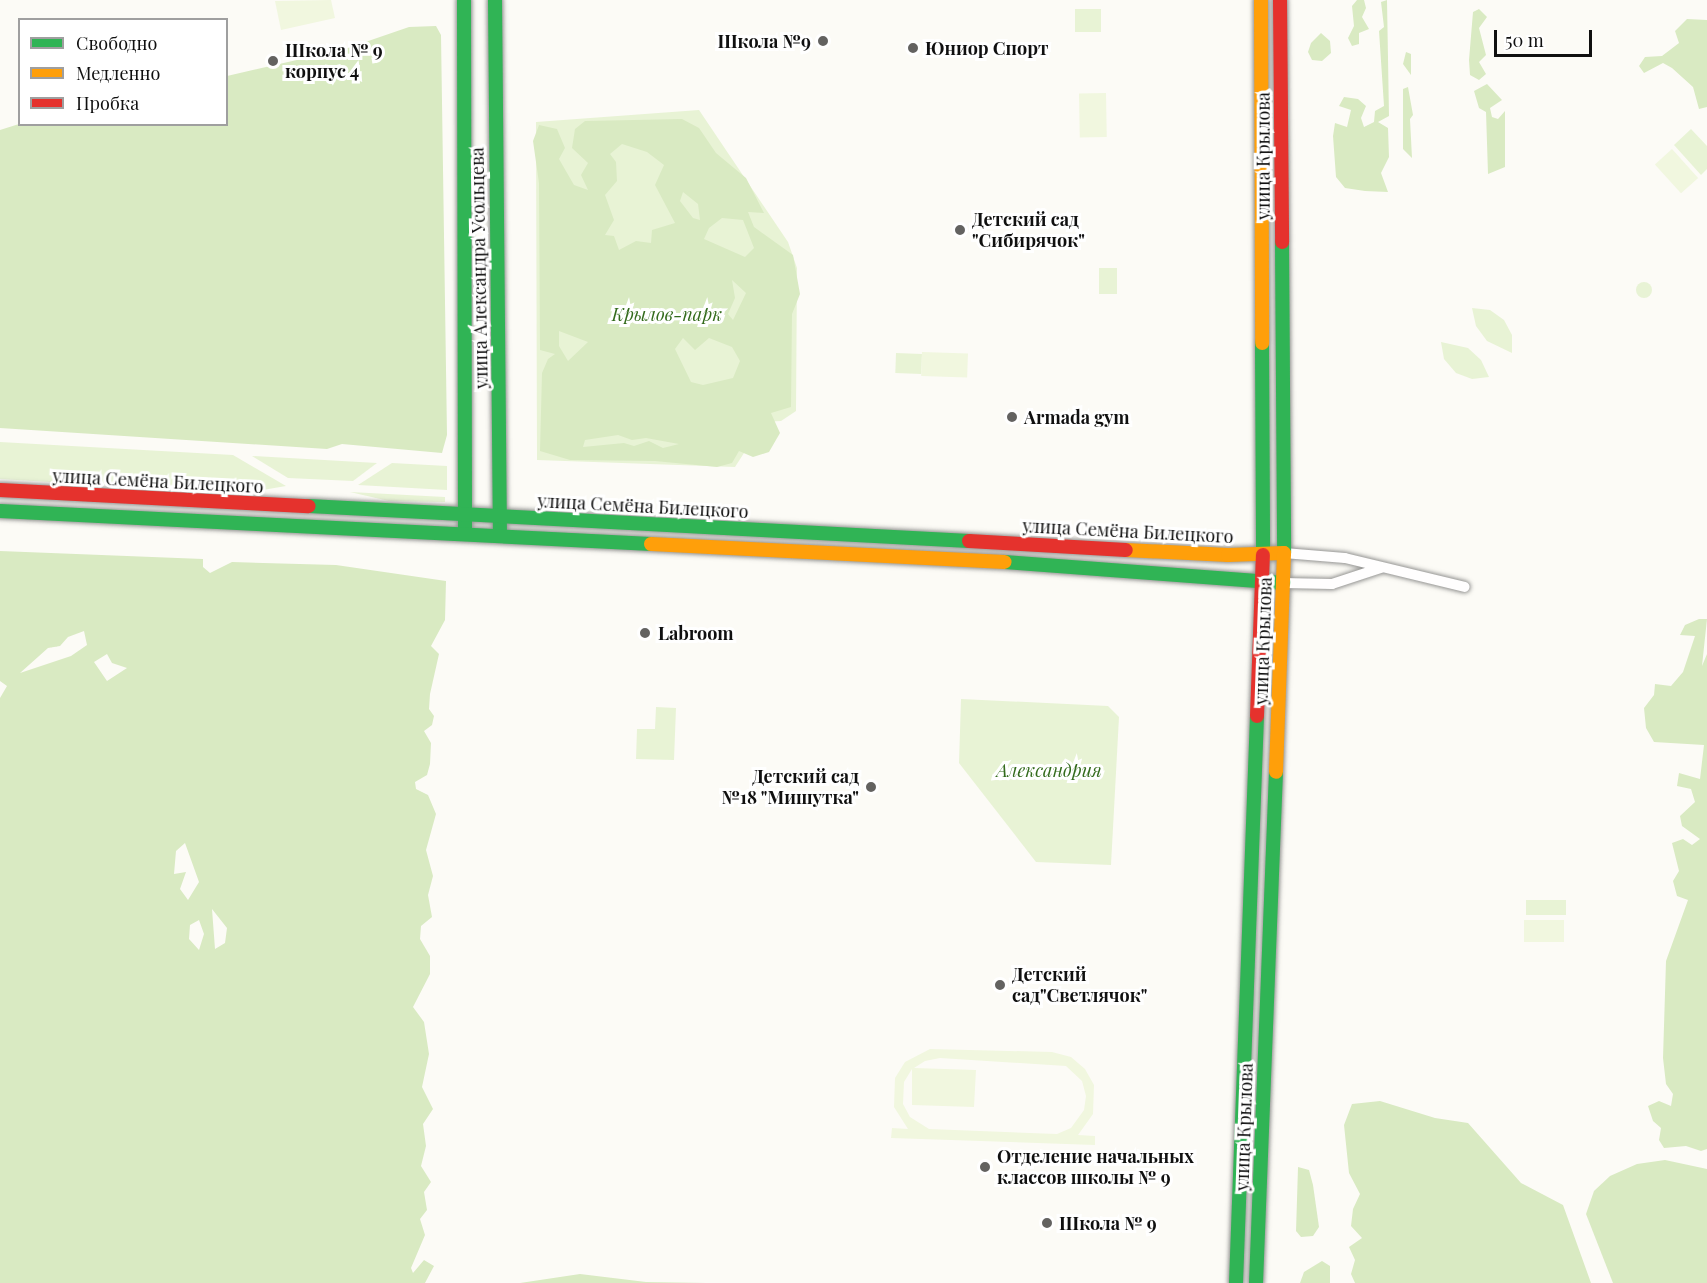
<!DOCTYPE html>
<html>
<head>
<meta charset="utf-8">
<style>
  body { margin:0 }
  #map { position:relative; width:1707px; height:1283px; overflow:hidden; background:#fcfbf6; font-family:"Playfair Display",serif }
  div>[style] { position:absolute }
  .green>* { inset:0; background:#e8f3d5; transform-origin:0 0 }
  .round { border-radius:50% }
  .forest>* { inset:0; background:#d9eac2 }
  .pitch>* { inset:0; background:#f1f7df; transform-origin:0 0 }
  .roads { filter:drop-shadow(0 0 2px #969694) drop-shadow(0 0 2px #969694) }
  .street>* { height:10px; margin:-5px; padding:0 5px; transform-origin:5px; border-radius:5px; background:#fffefe }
  .fast>* { height:14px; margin:-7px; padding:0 7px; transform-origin:7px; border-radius:7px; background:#30b455 }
  .slow>* { height:14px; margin:-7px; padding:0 7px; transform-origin:7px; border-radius:7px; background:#ff9f0a }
  .jam>* { height:14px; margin:-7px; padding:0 7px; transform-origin:7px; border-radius:7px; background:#e5322d }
  .dots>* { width:16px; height:16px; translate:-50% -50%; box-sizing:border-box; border:3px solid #fff; border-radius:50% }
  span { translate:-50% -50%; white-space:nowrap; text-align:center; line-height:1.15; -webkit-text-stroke:6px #fff; paint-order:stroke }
  .poi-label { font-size:18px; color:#101010; font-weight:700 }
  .right { translate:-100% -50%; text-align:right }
  .left { translate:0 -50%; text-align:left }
  .street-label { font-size:18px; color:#101010 }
  .park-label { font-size:18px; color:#336b1c; font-style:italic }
  .legend { position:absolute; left:18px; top:18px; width:210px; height:108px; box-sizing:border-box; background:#fff; border:2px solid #9f9f9f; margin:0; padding:8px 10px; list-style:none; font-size:18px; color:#101010 }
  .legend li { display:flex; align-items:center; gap:12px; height:30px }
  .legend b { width:30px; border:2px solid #9f9f9f }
  .scale { position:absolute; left:1494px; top:30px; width:98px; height:27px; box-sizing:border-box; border:3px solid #101010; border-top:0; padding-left:8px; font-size:18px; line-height:21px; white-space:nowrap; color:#101010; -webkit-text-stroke:4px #fff; paint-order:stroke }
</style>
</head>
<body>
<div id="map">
  <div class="green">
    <div style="left:1101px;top:9px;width:23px;height:26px;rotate:90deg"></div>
    <div style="clip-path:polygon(699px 110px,788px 242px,797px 268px,796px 411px,781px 421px,764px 422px,735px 467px,537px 460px,536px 122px)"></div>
    <div style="clip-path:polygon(1691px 129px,1707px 146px,1707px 169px,1701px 175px,1674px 145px)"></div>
    <div style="left:1117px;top:268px;width:26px;height:18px;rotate:90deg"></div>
    <div class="round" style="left:1636px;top:282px;width:16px;height:16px"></div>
    <div style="clip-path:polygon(1472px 308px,1490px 310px,1504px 320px,1512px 335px,1512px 353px,1487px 341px,1476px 326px)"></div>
    <div style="clip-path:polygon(1441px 342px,1468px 348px,1481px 360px,1489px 377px,1472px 379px,1456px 373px,1444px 359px)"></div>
    <div style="left:896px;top:353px;width:26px;height:20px;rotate:2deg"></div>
    <div style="clip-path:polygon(0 442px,233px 455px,286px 486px,251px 492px,219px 492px,0 479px)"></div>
    <div style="clip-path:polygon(252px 456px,377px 463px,353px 481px,288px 478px)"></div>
    <div style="clip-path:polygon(392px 463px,447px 466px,447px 490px,358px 485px)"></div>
    <div style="clip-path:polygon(350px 492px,445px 497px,445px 502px,389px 501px)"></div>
    <div style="clip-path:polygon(961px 699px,1108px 706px,1119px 717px,1111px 865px,1036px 862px,959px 763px)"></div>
    <div style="clip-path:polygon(656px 707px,676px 708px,674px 760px,636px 759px,637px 729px,655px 729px)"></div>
    <div style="left:1526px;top:900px;width:40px;height:15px"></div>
  </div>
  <div class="forest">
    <div style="clip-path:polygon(1357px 0,1364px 0,1366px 8px,1362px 17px,1369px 29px,1359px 33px,1359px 44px,1352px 46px,1348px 38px,1354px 26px,1352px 6px)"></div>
    <div style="clip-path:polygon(1387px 0,1389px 116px,1378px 122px,1388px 128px,1389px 157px,1381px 173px,1388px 192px,1365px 191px,1345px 188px,1336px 177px,1333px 136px,1335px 123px,1347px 127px,1351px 110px,1339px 106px,1344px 97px,1358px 99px,1366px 106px,1361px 118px,1364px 127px,1374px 122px,1375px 111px,1384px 106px,1379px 31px,1384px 27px,1381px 2px)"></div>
    <div style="clip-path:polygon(1479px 9px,1487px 17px,1479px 28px,1486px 55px,1479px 62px,1486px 74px,1479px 80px,1470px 75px,1469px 60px,1473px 12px)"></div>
    <div style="clip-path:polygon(1687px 19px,1707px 20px,1707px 107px,1699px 109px,1693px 87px,1672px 68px,1663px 63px,1644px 73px,1639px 66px,1645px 57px,1662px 56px,1679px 43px,1675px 31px)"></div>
    <div style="clip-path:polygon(436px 26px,441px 35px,447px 435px,442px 453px,342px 444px,327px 449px,0 428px,0 130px,19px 124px,226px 124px,227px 76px,345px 49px,409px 27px)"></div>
    <div style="clip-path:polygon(1321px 33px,1330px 41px,1331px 53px,1322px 61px,1312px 60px,1308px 52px,1311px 43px)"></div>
    <div style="clip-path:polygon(1406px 52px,1411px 54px,1411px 75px,1403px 64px)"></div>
    <div style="clip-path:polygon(1487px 84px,1502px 100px,1490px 108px,1492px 117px,1498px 119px,1505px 111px,1505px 167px,1488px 174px,1486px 112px,1479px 108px,1474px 91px)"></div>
    <div style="clip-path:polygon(1408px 87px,1413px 115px,1410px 119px,1412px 158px,1403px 149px,1403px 89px)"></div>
    <div style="clip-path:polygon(evenodd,682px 119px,699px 128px,716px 153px,746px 178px,764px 213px,748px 212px,754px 227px,793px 255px,800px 294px,792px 314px,791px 407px,771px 413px,780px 433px,769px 452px,753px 457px,739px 451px,732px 463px,717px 467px,655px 461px,570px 460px,540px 451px,542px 373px,548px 359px,555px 354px,540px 350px,539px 183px,533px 141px,539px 125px,557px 129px,565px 148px,559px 159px,574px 185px,588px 190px,581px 175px,588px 163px,572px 148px,575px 129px,585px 121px,682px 119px,622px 144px,647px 152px,664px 165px,655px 185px,675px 223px,652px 230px,651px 243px,636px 241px,619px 250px,614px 236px,605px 235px,614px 220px,605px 195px,617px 181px,616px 162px,610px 154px,622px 144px,682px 119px,683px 192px,698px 204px,700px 220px,693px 218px,680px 201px,683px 192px,682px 119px,722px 218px,743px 220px,754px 248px,745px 257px,704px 239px,709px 228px,722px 218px,682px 119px,732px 280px,746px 293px,733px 320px,728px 314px,735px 298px,732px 280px,682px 119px,559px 331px,588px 342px,568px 361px,559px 346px,559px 331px,682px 119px,683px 338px,695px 350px,709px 338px,732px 347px,740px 361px,733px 378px,703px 385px,691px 382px,675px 349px,683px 338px,682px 119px,618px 435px,632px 440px,646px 438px,679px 444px,663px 448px,649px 441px,634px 446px,624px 443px,583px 447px,585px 440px,618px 435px)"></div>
    <div style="clip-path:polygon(evenodd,0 551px,203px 559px,203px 567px,210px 573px,232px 562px,336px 565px,446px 581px,445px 620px,431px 646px,439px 654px,430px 694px,429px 709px,434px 716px,432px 725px,424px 731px,431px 743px,430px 764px,427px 775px,415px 782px,416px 789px,428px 795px,436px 814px,426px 850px,433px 876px,428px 895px,432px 917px,421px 926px,420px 939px,430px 956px,430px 974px,413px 1007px,424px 1022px,429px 1054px,422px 1087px,433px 1109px,423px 1124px,426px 1146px,421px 1166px,431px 1182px,424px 1192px,427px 1210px,420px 1219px,425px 1235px,411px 1268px,413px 1273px,424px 1260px,434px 1266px,425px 1283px,0 1283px,0 698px,7px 686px,0 681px,0 551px,84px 631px,87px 645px,71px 656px,20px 673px,48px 648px,60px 646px,68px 637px,84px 631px,0 551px,107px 654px,112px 663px,127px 668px,107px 681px,94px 662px,107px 654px,0 551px,185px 843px,199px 882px,188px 900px,180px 889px,186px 872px,174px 874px,176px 851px,185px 843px,0 551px,212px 909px,227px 928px,225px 943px,215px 949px,212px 909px,0 551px,199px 920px,204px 934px,199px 950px,189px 939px,190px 925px,199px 920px)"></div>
    <div style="clip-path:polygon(1699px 619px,1707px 619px,1702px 666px,1707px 654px,1707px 1149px,1701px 1151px,1686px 1146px,1664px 1148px,1659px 1140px,1661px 1128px,1653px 1121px,1648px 1106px,1659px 1101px,1671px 1106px,1673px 1094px,1666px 1084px,1663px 1058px,1666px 961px,1688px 900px,1677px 896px,1673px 881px,1679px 871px,1672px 843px,1683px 839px,1692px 845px,1700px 839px,1682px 826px,1680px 816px,1695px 802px,1691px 789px,1677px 786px,1679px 773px,1700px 779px,1704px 745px,1654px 742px,1646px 728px,1644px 708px,1654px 695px,1655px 684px,1671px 686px,1683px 672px,1695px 636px,1680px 635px,1685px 625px)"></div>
    <div style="clip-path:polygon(1380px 1101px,1435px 1118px,1468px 1123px,1521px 1183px,1563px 1205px,1591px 1283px,1355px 1283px,1351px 1274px,1355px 1260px,1349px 1247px,1362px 1238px,1351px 1226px,1353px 1209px,1360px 1194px,1349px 1173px,1344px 1125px,1352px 1104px)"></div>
    <div style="clip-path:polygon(1665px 1160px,1707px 1169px,1707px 1283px,1613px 1283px,1586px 1214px,1594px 1191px,1610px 1176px,1637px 1164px)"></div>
    <div style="clip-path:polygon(1298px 1167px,1309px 1170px,1313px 1185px,1319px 1227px,1313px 1236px,1301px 1237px,1296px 1231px)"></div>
    <div style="clip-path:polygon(1322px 1261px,1330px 1266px,1330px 1283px,1300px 1283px,1304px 1272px)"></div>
    <div style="clip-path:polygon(580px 1274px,646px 1282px,707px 1283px,520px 1283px)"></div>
  </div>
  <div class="pitch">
    <div style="clip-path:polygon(331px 0,335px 18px,281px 30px,275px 1px)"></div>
    <div style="left:1106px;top:93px;width:44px;height:27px;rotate:89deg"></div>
    <div style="left:1672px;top:149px;width:39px;height:23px;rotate:48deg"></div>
    <div style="left:922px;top:352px;width:46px;height:24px;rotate:2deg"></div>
    <div style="left:1524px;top:920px;width:40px;height:22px"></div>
    <div style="clip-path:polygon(evenodd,930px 1049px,1052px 1052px,1071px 1057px,1085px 1069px,1094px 1085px,1093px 1114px,1078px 1135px,1095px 1136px,1095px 1145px,891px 1138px,892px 1128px,908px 1129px,894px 1107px,895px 1078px,905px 1062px,930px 1049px,940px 1058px,1066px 1066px,1082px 1081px,1086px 1096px,1084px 1110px,1071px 1128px,1057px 1134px,929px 1129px,910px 1117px,903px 1104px,904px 1082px,912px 1069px,912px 1105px,974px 1107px,976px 1070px,914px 1068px,925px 1061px,940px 1058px)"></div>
  </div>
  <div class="roads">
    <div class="street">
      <div style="left:1284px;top:553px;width:61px;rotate:4.7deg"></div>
      <div style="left:1345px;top:558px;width:123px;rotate:13.6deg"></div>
      <div style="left:1283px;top:583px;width:49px;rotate:1.2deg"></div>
      <div style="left:1332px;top:584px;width:52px;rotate:-18.1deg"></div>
    </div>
    <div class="fast">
      <div style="left:464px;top:0;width:534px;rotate:89.89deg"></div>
      <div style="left:495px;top:0;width:536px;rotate:89.47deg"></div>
      <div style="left:1282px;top:242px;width:311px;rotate:89.6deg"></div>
      <div style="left:1262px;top:343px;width:212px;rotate:89.7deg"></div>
      <div style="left:309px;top:506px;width:661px;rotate:3.04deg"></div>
      <div style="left:0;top:511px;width:652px;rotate:2.9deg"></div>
      <div style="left:1005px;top:562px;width:279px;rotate:4.3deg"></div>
      <div style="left:1236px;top:1283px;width:567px;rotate:-87.88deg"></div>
      <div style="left:1256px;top:1283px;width:511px;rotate:-87.76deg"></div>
    </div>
    <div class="slow">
      <div style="left:1261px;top:0;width:343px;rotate:89.8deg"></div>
      <div style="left:651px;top:544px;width:354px;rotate:2.9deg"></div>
      <div style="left:1126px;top:550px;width:102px;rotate:2.8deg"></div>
      <div style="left:1228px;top:555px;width:56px;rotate:-2deg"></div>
      <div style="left:1284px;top:553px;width:219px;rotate:92.1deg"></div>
    </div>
    <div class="jam">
      <div style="left:1280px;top:0;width:242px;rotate:89.5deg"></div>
      <div style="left:0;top:490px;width:309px;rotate:3deg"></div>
      <div style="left:969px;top:541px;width:157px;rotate:3.3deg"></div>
      <div style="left:1257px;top:716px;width:161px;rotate:-87.9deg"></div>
    </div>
  </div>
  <div class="dots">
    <div style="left:823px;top:41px;background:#636260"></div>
    <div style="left:913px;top:48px;background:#636260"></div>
    <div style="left:273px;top:61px;background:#636260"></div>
    <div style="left:960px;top:230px;background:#636260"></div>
    <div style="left:1012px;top:417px;background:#636260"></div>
    <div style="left:645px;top:633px;background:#636260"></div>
    <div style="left:871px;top:787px;background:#636260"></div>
    <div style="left:1000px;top:985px;background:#636260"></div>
    <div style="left:985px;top:1167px;background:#636260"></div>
    <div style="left:1047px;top:1223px;background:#636260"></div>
  </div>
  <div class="poi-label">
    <span class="right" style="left:811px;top:41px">Школа №9</span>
    <span class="left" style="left:925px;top:48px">Юниор Спорт</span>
    <span class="left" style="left:285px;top:61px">Школа № 9<br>корпус 4</span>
    <span class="left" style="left:972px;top:230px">Детский сад<br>"Сибирячок"</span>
    <span class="left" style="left:1024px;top:417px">Armada gym</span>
    <span class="left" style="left:658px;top:633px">Labroom</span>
    <span class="right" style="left:859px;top:787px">Детский сад<br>№18 "Мишутка"</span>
    <span class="left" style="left:1012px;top:985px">Детский<br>сад"Светлячок"</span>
    <span class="left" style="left:997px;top:1167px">Отделение начальных<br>классов школы № 9</span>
    <span class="left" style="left:1059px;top:1223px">Школа № 9</span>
  </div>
  <div class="street-label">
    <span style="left:1263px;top:156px;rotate:-90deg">улица Крылова</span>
    <span style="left:479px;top:268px;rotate:-91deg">улица Александра Усольцева</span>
    <span style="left:158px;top:481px;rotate:3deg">улица Семёна Билецкого</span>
    <span style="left:643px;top:506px;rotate:3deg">улица Семёна Билецкого</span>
    <span style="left:1128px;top:531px;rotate:3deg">улица Семёна Билецкого</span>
    <span style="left:1263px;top:641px;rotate:-88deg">улица Крылова</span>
    <span style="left:1244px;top:1127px;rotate:-88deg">улица Крылова</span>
  </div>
  <div class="park-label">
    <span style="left:667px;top:314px">Крылов-парк</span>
    <span style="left:1049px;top:770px">Александрия</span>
  </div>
  <ul class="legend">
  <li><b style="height:8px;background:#30b455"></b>Свободно</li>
  <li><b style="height:8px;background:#ff9f0a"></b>Медленно</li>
  <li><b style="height:8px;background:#e5322d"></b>Пробка</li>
  </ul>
  <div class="scale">50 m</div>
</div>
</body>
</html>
